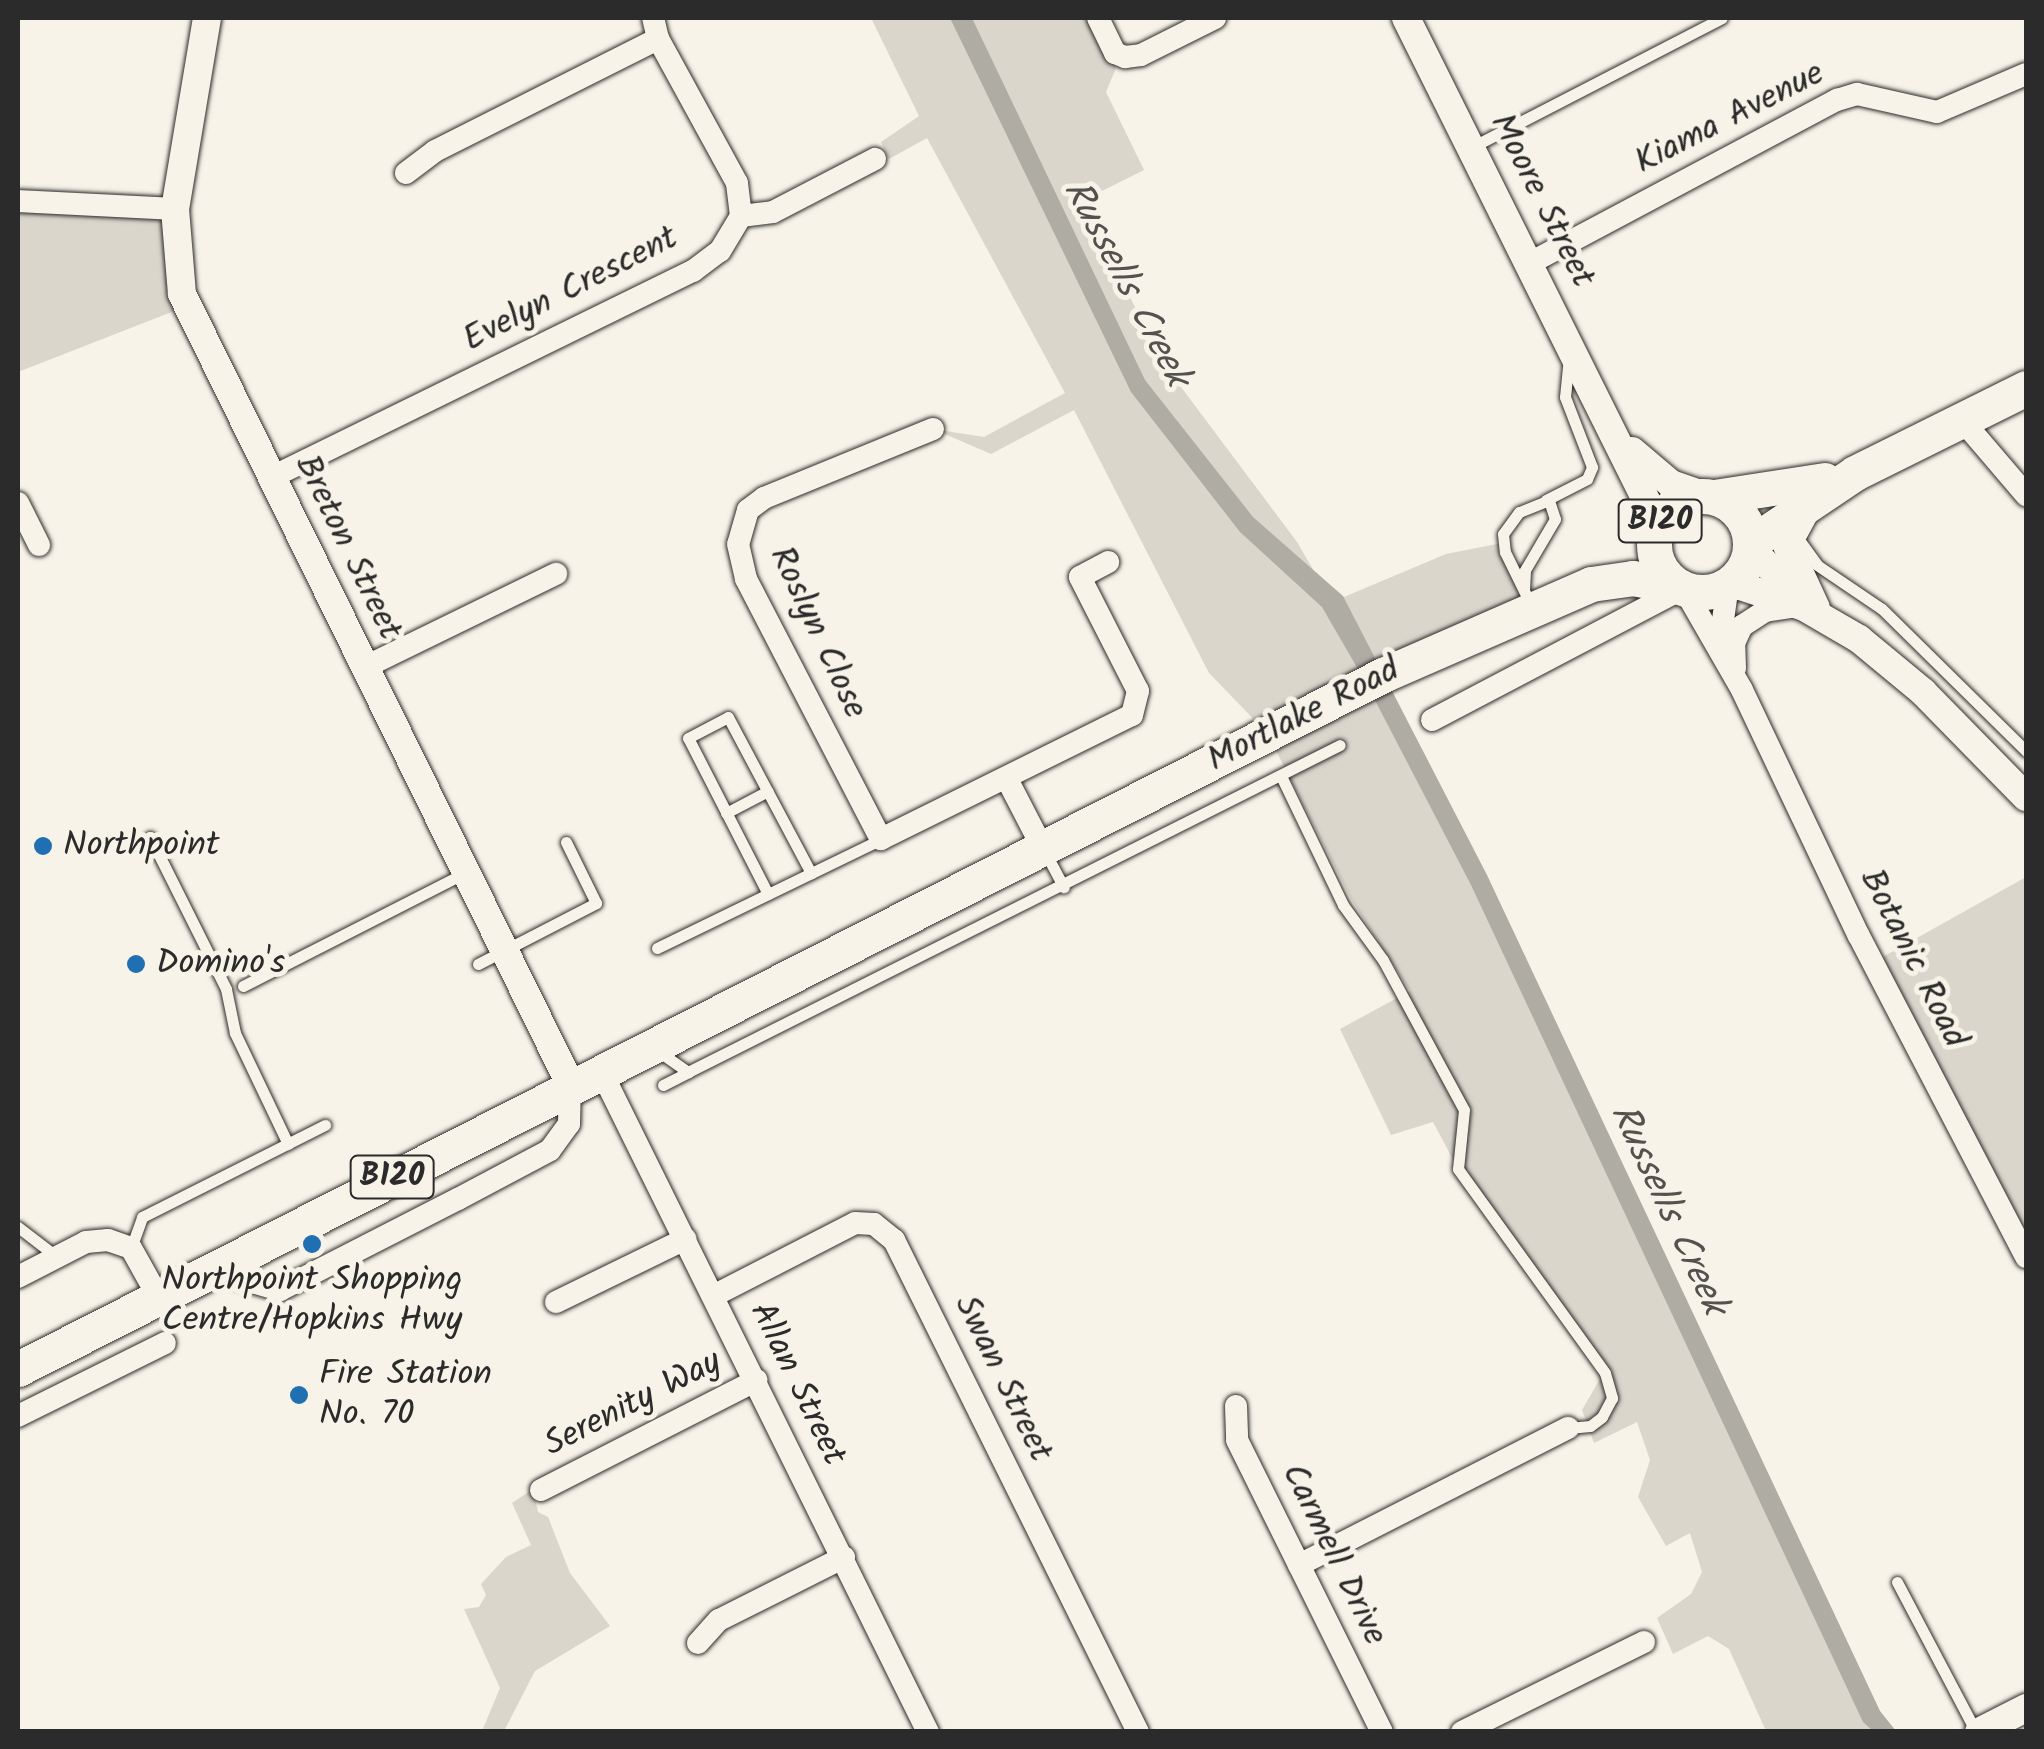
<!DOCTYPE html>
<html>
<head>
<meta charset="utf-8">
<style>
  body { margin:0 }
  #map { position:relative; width:2044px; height:1749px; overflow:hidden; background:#f7f3e8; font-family:Kalam,sans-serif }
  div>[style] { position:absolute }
  .green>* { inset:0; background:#dad6cc }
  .water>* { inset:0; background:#afaca4 }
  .roads { filter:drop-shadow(0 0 2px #2b2b2b) drop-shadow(0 0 2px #2b2b2b) }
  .service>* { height:11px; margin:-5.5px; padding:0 5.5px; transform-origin:5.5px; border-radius:5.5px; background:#f7f3e8 }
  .minor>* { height:22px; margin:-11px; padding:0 11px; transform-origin:11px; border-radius:11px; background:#f7f3e8 }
  .tertiary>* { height:28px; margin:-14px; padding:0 14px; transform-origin:14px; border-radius:14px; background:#f7f3e8 }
  .primary>* { height:35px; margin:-17.5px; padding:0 17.5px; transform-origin:17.5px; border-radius:17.5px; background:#f7f3e8 }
  .primary>.ring { margin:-17.5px; padding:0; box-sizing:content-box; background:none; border:35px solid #f7f3e8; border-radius:50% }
  .dots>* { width:28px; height:28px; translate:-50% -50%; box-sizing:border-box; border:5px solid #f7f3e8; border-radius:50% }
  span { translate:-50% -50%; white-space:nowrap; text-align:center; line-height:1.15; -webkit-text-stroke:10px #f7f3e8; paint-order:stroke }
  .shield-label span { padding:2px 8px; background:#f7f3e8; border:2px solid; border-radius:8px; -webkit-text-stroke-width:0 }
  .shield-label { font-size:32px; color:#2b2b2b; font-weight:700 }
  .street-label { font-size:35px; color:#2b2b2b }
  .poi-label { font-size:35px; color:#2b2b2b }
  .left { translate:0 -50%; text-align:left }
  .water-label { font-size:38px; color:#53524f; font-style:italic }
  .frame { position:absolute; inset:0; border:20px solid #2b2b2b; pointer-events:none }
</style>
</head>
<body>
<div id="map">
  <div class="green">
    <div style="clip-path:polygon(871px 18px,1091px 18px,1116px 68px,1106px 92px,1144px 170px,1082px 201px,1163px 363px,1297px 542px,1332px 602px,1446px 554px,1502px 543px,1532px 607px,1376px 679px,1886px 1731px,1766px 1731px,1729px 1649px,1708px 1636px,1673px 1654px,1657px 1618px,1691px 1594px,1702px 1572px,1690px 1533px,1666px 1546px,1638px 1497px,1650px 1460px,1637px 1422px,1594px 1443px,1582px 1410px,1604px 1372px,1458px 1169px,1433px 1122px,1391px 1135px,1340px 1029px,1410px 991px,1351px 899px,1267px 733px,1209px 673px,1074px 410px,991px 454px,933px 429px,984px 437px,1065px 393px,927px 138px,889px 159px,881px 142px,919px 116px)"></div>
    <div style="clip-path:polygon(18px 201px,175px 209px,187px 306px,18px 372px)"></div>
    <div style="clip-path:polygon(2026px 877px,2026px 1257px,1872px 963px)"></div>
    <div style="clip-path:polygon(533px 1489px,538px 1512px,548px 1517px,570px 1573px,610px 1626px,535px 1671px,504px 1731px,482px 1731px,500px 1688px,464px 1609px,479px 1607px,486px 1595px,481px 1584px,506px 1557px,531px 1545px,512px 1503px)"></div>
  </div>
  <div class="water">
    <div style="clip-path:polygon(950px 18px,972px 18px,1145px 380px,1253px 517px,1343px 596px,1487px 875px,1880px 1711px,1896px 1731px,1873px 1731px,1863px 1722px,1471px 885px,1366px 683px,1322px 607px,1240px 532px,1131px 392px)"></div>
  </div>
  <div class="roads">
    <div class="service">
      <div style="left:1472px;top:147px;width:281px;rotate:-27.3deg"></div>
      <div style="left:1546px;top:500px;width:46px;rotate:-27.1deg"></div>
      <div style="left:1587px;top:479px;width:13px;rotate:-67deg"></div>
      <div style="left:1592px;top:467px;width:75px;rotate:-111.1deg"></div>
      <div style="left:1565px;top:397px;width:40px;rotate:-84.3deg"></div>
      <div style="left:1797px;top:537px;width:34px;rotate:54deg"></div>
      <div style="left:1817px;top:565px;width:78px;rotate:34.1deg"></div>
      <div style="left:1882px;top:609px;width:202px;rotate:44.6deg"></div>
      <div style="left:1524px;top:590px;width:20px;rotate:-87deg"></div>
      <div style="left:1525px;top:570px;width:59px;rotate:-59.5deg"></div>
      <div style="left:1555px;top:519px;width:20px;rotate:-108deg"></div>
      <div style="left:1549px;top:500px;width:32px;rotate:158deg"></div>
      <div style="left:1519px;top:512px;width:27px;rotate:126deg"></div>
      <div style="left:1503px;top:534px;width:18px;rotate:84deg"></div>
      <div style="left:1505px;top:552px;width:61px;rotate:63.9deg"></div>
      <div style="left:1281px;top:776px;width:143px;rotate:64.3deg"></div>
      <div style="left:1343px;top:905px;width:68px;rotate:54deg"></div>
      <div style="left:1383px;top:960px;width:170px;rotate:61.6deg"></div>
      <div style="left:1464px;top:1110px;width:59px;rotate:95.8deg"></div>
      <div style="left:1458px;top:1169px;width:251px;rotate:54.2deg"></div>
      <div style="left:1605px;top:1373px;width:26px;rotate:74deg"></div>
      <div style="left:1612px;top:1398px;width:21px;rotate:118deg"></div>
      <div style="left:1602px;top:1417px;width:15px;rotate:143deg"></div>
      <div style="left:1590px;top:1426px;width:22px;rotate:175deg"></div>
      <div style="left:726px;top:813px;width:47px;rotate:-27.6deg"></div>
      <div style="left:150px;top:837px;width:170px;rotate:63.4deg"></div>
      <div style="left:226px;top:989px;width:45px;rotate:78.4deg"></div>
      <div style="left:235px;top:1033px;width:123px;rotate:64.5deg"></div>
      <div style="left:1045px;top:852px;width:40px;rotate:62deg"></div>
      <div style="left:768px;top:894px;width:175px;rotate:-117.1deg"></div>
      <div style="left:688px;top:738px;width:45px;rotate:-27.7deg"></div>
      <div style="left:728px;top:717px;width:177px;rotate:62deg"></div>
      <div style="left:657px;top:948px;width:249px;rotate:-25.9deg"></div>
      <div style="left:478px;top:964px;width:133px;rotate:-27.3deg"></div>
      <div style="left:596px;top:903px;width:68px;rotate:-116.2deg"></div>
      <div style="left:243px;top:986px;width:249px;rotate:-27deg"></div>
      <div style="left:658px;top:1051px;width:37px;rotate:35deg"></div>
      <div style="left:688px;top:1072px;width:729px;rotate:-26.64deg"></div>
      <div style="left:663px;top:1085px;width:28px;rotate:-27deg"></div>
      <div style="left:18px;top:1227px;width:49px;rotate:37.6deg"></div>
      <div style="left:131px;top:1248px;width:33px;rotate:-70deg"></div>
      <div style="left:142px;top:1217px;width:205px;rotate:-26.7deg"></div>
      <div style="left:1897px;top:1582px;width:170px;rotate:62.2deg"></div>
    </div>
    <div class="minor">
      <div style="left:1098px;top:18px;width:39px;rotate:64deg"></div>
      <div style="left:1115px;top:53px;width:11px;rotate:22deg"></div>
      <div style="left:1125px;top:57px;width:16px;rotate:-7deg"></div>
      <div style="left:1141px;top:55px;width:83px;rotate:-26.6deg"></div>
      <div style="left:406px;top:173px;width:36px;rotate:-37deg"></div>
      <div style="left:435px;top:151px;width:250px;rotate:-26.7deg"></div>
      <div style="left:18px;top:201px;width:157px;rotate:2.9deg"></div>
      <div style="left:741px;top:216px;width:32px;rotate:-7deg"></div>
      <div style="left:773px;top:212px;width:115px;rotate:-27.5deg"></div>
      <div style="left:1530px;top:263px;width:348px;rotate:-28deg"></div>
      <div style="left:1837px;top:100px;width:21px;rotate:-17deg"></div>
      <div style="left:1857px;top:94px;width:82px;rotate:12.7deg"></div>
      <div style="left:1937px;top:112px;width:97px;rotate:-23.1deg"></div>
      <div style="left:1962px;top:420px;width:99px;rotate:49.5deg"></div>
      <div style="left:933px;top:429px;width:183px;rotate:157.8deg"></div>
      <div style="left:764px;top:498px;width:20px;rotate:143deg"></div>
      <div style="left:748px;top:510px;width:35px;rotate:106deg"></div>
      <div style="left:738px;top:544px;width:36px;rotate:77deg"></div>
      <div style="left:746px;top:579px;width:293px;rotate:62.6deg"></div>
      <div style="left:881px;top:839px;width:280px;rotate:-26.3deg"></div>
      <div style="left:1132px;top:715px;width:25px;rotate:-76deg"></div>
      <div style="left:1138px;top:691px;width:128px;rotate:-117deg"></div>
      <div style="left:1080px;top:577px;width:32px;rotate:-28deg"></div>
      <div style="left:270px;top:478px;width:471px;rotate:-26.1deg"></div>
      <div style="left:693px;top:271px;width:34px;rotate:-37deg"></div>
      <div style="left:720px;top:251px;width:41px;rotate:-59deg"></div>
      <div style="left:741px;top:216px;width:33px;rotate:-97deg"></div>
      <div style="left:737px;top:183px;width:164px;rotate:-118.7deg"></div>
      <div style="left:658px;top:39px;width:22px;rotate:-103deg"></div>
      <div style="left:18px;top:503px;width:47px;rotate:63.4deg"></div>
      <div style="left:1684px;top:589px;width:116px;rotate:60.1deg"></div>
      <div style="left:1742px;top:690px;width:272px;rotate:64.6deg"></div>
      <div style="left:1859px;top:936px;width:362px;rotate:62.5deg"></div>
      <div style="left:1728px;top:649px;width:29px;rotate:-100deg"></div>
      <div style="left:1723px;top:620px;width:35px;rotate:-82deg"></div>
      <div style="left:363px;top:668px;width:215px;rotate:-26deg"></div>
      <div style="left:1735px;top:668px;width:25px;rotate:-92deg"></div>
      <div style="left:1734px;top:643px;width:19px;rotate:-65deg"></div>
      <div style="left:1742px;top:626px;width:27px;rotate:-33deg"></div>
      <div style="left:1765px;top:611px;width:30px;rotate:-9deg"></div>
      <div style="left:1432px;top:720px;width:284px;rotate:-27.7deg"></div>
      <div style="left:1008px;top:781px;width:74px;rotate:62.7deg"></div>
      <div style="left:600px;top:1069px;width:740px;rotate:63.68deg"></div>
      <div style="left:215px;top:1271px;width:68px;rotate:16.3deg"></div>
      <div style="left:280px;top:1290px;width:200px;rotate:-27.1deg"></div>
      <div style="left:458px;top:1199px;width:104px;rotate:-28deg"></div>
      <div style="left:550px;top:1150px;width:32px;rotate:-54deg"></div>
      <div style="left:569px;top:1124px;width:40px;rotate:-88.6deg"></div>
      <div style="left:18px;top:1277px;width:76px;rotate:-27.2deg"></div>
      <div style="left:86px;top:1242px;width:22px;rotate:-5deg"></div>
      <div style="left:108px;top:1240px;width:24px;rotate:19deg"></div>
      <div style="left:131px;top:1248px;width:60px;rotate:60.9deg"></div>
      <div style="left:715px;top:1295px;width:157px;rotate:-27.2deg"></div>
      <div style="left:855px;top:1223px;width:19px;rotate:3deg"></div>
      <div style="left:874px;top:1224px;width:26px;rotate:39deg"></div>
      <div style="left:894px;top:1240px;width:549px;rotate:63.62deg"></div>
      <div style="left:556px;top:1302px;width:144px;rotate:-26deg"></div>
      <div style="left:1236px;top:1406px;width:34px;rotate:88deg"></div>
      <div style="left:1237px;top:1440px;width:326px;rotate:63.6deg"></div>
      <div style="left:18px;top:1416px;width:164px;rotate:-26.4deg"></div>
      <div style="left:541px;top:1490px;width:242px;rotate:-27deg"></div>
      <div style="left:1299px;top:1565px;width:302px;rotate:-27deg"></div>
      <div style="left:698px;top:1643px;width:31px;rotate:-48deg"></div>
      <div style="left:719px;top:1620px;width:140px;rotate:-26.7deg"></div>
      <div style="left:1462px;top:1732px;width:203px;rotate:-26.3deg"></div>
    </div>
    <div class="tertiary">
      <div style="left:207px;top:18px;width:194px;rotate:99.5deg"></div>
      <div style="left:175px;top:209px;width:85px;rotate:85.3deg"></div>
      <div style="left:182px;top:294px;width:880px;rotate:63.84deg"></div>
      <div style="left:1406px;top:18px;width:565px;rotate:63.53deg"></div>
      <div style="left:1632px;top:451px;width:51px;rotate:40.2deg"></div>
      <div style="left:1671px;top:484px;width:36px;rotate:19deg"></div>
      <div style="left:1807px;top:508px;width:42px;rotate:118.4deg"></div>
      <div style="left:1787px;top:545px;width:69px;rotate:65.3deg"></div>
      <div style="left:1750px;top:549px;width:67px;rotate:42.6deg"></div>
      <div style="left:1731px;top:583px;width:77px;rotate:18.2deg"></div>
      <div style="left:1804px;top:607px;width:64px;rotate:30.2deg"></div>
      <div style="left:1859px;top:639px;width:83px;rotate:39.6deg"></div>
      <div style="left:1923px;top:692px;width:147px;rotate:45.6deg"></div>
      <div style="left:1979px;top:1732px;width:53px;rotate:-27.1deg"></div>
    </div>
    <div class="primary">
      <div class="ring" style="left:1654px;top:496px;width:61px;height:61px"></div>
      <div style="left:1714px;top:497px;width:112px;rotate:-8.7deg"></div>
      <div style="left:1751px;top:543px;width:125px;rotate:-33.9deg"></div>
      <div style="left:1855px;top:473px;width:191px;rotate:-26.4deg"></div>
      <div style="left:18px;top:1369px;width:1531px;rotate:-26.95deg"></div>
      <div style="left:1383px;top:675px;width:227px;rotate:-23.6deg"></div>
      <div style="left:1591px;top:584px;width:42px;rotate:-8.1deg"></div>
      <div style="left:1633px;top:578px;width:48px;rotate:10.8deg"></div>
    </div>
  </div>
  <div class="dots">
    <div style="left:43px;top:846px;background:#1f6fb2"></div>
    <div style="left:136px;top:964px;background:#1f6fb2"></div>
    <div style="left:312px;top:1244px;background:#1f6fb2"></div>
    <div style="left:299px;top:1395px;background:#1f6fb2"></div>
  </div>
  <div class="shield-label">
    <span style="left:1660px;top:521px">B120</span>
    <span style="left:392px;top:1177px">B120</span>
  </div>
  <div class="street-label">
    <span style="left:1730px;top:119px;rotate:-27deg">Kiama Avenue</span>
    <span style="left:1541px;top:201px;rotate:63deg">Moore Street</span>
    <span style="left:571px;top:290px;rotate:-27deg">Evelyn Crescent</span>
    <span style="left:347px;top:548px;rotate:64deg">Breton Street</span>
    <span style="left:817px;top:633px;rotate:65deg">Roslyn Close</span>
    <span style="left:1304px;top:716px;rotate:-27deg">Mortlake Road</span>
    <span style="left:1912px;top:959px;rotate:63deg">Botanic Road</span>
    <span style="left:1002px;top:1379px;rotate:64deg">Swan Street</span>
    <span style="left:797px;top:1384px;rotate:64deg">Allan Street</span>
    <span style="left:633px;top:1404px;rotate:-27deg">Serenity Way</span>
    <span style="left:1333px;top:1555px;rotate:64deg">Carmell Drive</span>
  </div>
  <div class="poi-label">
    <span class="left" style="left:63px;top:846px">Northpoint</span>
    <span class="left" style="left:156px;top:964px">Domino's</span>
    <span style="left:312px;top:1301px">Northpoint Shopping<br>Centre/Hopkins Hwy</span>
    <span class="left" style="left:319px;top:1395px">Fire Station<br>No. 70</span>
  </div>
  <div class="water-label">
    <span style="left:1125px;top:284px;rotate:62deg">Russells Creek</span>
    <span style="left:1667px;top:1210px;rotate:65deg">Russells Creek</span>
  </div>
  <div class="frame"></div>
</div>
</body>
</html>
